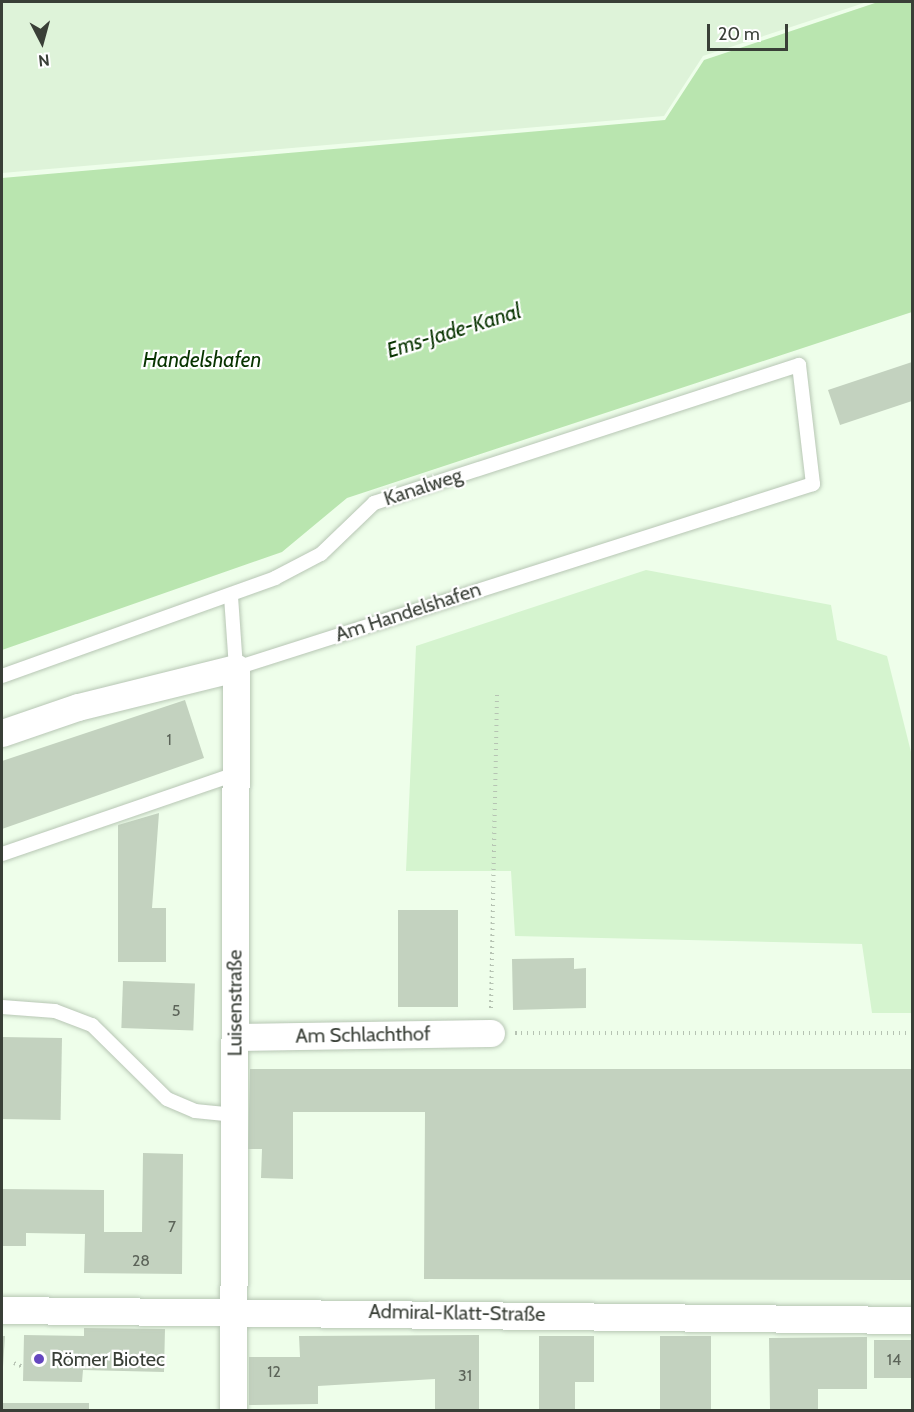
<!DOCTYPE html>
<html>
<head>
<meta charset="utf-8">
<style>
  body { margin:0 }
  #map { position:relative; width:914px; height:1412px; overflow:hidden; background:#eefeea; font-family:Cabin,sans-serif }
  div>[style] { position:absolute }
  .built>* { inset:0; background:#def3d9 }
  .green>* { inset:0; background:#d5f4cf }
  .water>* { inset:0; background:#b9e5af }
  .building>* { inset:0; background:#c3d2bf; transform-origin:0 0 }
  .path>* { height:4px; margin-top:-2px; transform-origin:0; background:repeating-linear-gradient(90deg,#b6c3b3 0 1.5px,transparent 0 6px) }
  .roads { filter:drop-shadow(0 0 2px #b7c6b4) drop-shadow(0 0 2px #b7c6b4) }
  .lane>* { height:14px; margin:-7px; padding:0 7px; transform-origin:7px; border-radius:7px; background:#fff }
  .street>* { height:27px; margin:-13.5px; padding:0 13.5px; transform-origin:13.5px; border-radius:13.5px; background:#fff }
  .dots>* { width:16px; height:16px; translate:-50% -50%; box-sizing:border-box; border:3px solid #fff; border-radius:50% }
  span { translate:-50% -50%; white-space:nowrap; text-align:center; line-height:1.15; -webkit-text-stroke:4.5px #fff; paint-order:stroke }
  .number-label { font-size:16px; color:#5c6459 }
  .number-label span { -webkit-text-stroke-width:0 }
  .street-label { font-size:20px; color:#393f37 }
  .poi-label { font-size:20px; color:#393f37 }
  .left { translate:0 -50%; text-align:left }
  .water-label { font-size:21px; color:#083400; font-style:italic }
  .frame { position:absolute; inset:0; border:3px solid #393f37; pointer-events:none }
  .north { position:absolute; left:12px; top:12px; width:60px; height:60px; -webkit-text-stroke:4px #fff; paint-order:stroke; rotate:174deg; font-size:16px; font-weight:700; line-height:24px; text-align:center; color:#393f37 }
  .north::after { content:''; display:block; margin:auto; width:21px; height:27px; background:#393f37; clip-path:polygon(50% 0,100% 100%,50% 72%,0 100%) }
  .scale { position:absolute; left:707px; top:24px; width:81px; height:27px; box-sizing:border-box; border:3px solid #393f37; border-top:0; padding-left:8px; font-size:18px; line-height:21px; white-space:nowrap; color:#393f37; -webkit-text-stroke:4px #fff; paint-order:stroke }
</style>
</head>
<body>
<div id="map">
  <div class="built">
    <div style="clip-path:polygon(2px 2px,867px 2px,703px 56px,664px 116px,2px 173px)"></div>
  </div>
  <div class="green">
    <div style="clip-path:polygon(646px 570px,831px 605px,837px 640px,887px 656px,912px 756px,912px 1013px,872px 1013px,862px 944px,515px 936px,511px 871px,406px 871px,416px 646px)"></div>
  </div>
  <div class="water">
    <div style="clip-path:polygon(878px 2px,912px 2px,912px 312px,347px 498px,282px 552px,2px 650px,2px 178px,665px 120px,704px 60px)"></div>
  </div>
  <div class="building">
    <div style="clip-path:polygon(912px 362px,912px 401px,840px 425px,828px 390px)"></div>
    <div style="clip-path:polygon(185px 700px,204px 758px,2px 829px,2px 761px)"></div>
    <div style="clip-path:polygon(159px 813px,152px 908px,166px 908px,166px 962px,118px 962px,118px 825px)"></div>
    <div style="left:398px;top:910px;width:60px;height:97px"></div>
    <div style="clip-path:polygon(574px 958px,574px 969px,586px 968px,586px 1008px,513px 1010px,512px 959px)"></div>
    <div style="left:123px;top:981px;width:72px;height:47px;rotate:2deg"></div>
    <div style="left:2px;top:1037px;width:60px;height:82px;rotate:1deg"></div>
    <div style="clip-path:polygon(250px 1069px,912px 1069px,912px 1280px,424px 1279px,425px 1112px,293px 1112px,293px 1179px,261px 1178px,262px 1149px,248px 1149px)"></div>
    <div style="clip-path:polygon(143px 1153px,183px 1154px,182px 1274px,84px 1273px,85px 1234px,26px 1233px,26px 1246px,2px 1246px,2px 1189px,104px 1190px,104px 1232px,142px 1232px)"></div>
    <div style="clip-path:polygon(84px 1328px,165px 1329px,164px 1372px,83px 1370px,82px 1382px,23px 1381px,24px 1335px,84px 1336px)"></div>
    <div style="clip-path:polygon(479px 1335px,479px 1410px,435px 1410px,435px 1379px,318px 1386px,318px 1404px,249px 1405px,249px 1357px,300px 1357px,299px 1336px)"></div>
    <div style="clip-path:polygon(2px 1336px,5px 1336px,2px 1382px)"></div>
    <div style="clip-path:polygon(539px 1336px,594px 1336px,594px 1382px,575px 1382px,575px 1410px,539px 1410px)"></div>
    <div style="left:660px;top:1336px;width:51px;height:74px"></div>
    <div style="clip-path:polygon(867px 1337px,867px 1389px,818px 1389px,818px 1410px,770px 1410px,769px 1338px)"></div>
    <div style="left:912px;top:1340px;width:38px;height:38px;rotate:90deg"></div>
    <div style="left:2px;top:1403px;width:87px;height:7px"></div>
  </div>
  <div class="path">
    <div style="left:491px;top:1008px;width:314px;rotate:-88.9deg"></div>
    <div style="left:515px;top:1033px;width:397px"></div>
    <div style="left:14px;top:1363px;width:10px;rotate:24deg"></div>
  </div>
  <div class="roads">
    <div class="lane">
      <div style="left:2px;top:676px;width:290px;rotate:-19.7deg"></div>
      <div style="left:275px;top:578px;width:52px;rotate:-27.6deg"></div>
      <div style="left:321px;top:554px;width:74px;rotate:-43.9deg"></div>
      <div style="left:374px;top:503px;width:447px;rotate:-18deg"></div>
      <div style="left:799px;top:365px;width:120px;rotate:83.3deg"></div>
      <div style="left:813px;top:484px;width:606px;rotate:162.31deg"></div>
      <div style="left:236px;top:668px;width:72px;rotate:-94deg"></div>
      <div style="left:2px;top:854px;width:247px;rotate:-18.9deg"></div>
      <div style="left:2px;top:1007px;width:53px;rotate:4.3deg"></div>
      <div style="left:55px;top:1011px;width:40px;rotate:21deg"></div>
      <div style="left:92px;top:1025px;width:105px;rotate:44.6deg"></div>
      <div style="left:167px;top:1099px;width:30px;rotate:23deg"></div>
      <div style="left:195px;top:1111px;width:40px;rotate:5.7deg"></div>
    </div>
    <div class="street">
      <div style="left:2px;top:733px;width:80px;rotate:-18.9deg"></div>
      <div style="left:78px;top:707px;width:163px;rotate:-13.9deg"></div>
      <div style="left:236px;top:668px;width:742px;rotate:90.23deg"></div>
      <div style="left:235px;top:1037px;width:256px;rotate:-0.9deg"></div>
      <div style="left:2px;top:1310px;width:910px;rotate:0.63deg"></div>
    </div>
  </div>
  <div class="dots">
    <div style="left:39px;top:1359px;background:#6547bf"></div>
  </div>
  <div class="number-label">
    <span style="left:169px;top:740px">1</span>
    <span style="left:176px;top:1011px">5</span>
    <span style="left:172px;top:1227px">7</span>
    <span style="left:141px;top:1261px">28</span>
    <span style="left:894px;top:1360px">14</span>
    <span style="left:274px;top:1372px">12</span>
    <span style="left:465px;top:1376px">31</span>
  </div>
  <div class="street-label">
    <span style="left:423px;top:487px;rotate:-18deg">Kanalweg</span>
    <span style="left:408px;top:612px;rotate:-18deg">Am Handelshafen</span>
    <span style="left:235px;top:1003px;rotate:-90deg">Luisenstraße</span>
    <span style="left:363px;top:1035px;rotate:-1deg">Am Schlachthof</span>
    <span style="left:457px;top:1313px;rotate:1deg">Admiral-Klatt-Straße</span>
  </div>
  <div class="poi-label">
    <span class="left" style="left:51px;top:1359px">Römer Biotec</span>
  </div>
  <div class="water-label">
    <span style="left:454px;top:331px;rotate:-17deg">Ems-Jade-Kanal</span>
    <span style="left:202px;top:360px">Handelshafen</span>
  </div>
  <div class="frame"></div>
  <div class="north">N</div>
  <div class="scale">20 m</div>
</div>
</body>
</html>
